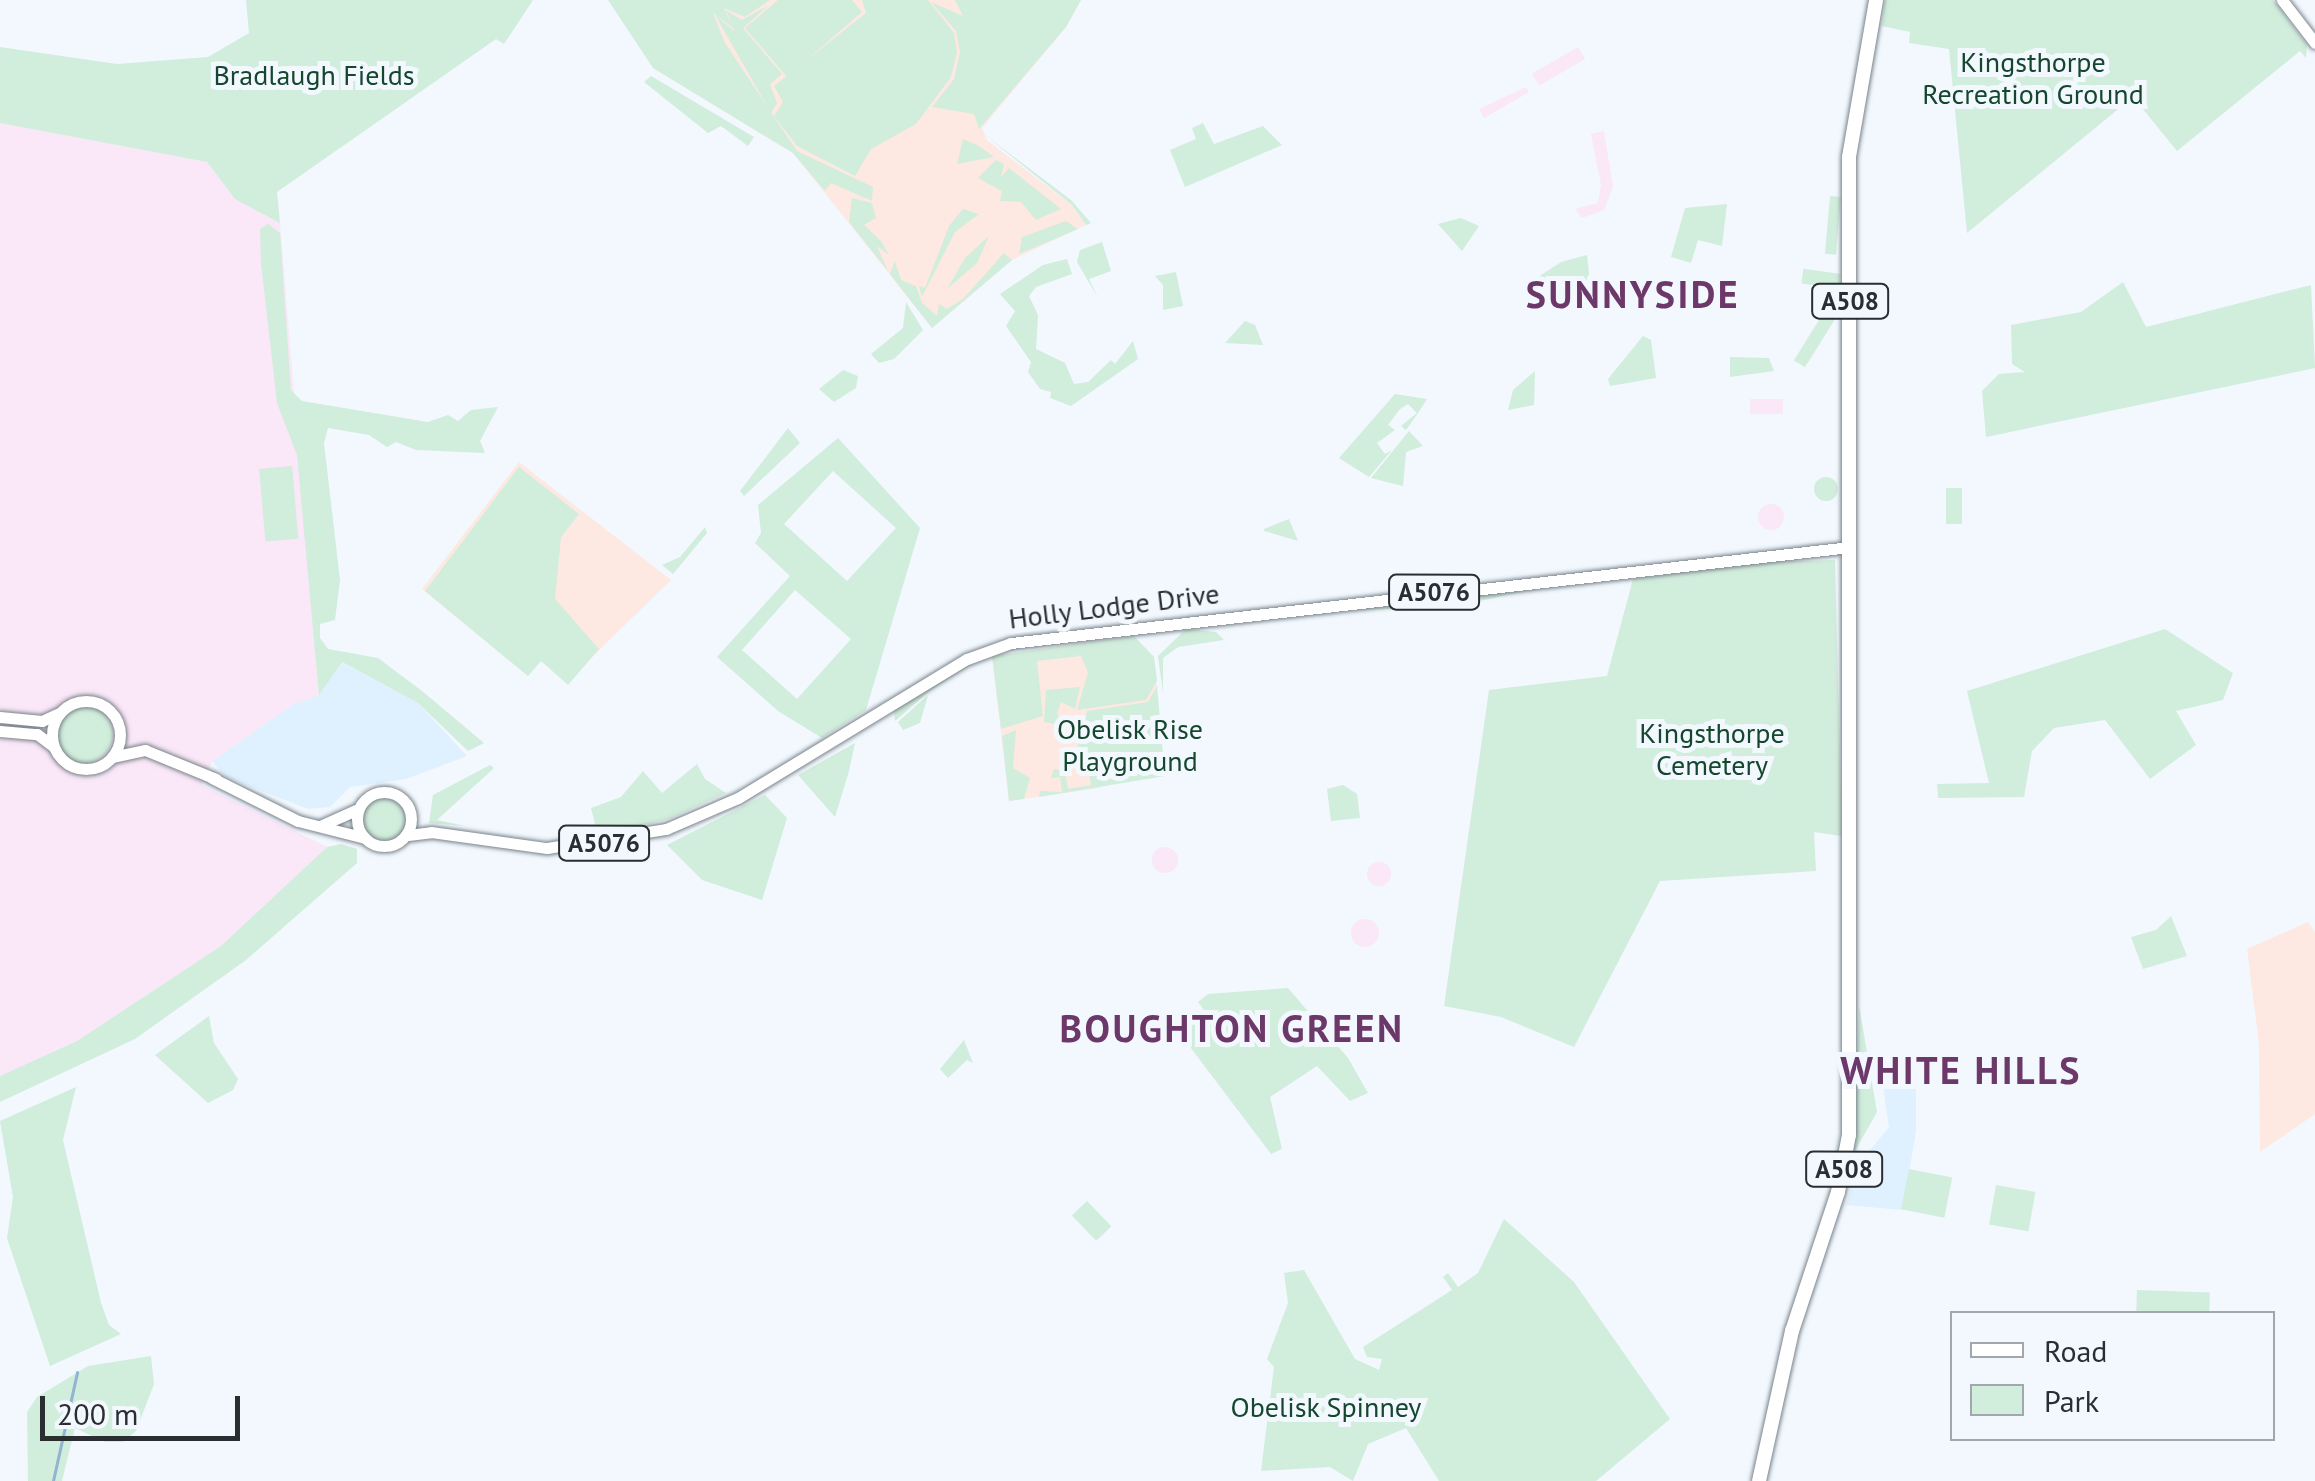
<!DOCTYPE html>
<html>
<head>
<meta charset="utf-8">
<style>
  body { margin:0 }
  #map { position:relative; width:2315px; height:1481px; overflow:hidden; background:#f2f8fe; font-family:"PT Sans",sans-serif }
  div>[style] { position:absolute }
  .built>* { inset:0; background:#dff0fe }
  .industrial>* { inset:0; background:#fae7f7; transform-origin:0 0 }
  .round { border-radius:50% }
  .education>* { inset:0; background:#fde9e1 }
  .green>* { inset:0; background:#d1eddc; transform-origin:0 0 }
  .stream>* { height:2.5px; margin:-1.25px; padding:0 1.25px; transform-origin:1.25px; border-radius:1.25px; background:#91b5d1 }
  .roads { filter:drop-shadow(0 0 2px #7a838b) drop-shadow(0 0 2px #7a838b) }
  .primary>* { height:11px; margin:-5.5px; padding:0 5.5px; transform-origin:5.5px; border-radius:5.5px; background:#fff }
  .primary>.ring { margin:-5.5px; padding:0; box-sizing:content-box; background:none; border:11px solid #fff; border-radius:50% }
  .highway>* { height:14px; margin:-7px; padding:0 7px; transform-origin:7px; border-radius:7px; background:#fff }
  span { translate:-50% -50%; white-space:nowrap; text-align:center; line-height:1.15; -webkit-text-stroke:10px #f2f8fe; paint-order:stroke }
  .shield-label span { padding:2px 8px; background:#f2f8fe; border:2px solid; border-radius:8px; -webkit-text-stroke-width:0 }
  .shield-label { font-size:25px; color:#2a2e31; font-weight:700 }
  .park-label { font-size:28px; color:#15472e }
  .street-label { font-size:28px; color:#2a2e31 }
  .district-label { font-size:38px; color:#6c3869; font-weight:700; letter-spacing:2.5px }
  .legend { position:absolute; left:1950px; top:1311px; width:325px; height:130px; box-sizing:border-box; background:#f2f8fe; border:2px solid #a2a7ac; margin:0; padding:12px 18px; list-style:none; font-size:30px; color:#2a2e31 }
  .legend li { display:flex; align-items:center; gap:20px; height:50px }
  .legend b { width:50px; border:2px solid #a2a7ac }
  .scale { position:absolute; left:40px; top:1396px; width:200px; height:45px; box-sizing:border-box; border:5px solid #2a2e31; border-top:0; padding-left:12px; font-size:30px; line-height:35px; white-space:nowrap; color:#2a2e31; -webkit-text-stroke:8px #f2f8fe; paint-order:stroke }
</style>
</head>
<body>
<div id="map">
  <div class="built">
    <div style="clip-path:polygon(341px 662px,418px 703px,467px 756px,406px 779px,350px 787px,330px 807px,308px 809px,226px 777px,212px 761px,292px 705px,319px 695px)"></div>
    <div style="clip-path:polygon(1916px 1065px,1916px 1131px,1903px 1210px,1846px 1205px,1857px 1166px,1889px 1127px,1881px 1072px)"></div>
  </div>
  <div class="industrial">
    <div style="left:1578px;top:47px;width:14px;height:53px;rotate:60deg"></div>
    <div style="clip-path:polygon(1526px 87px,1529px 92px,1484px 118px,1479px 109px)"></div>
    <div style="clip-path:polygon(0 123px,207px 162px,235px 199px,280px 223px,319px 695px,292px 705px,212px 761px,202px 785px,327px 847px,221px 946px,77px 1041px,0 1076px)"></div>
    <div style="clip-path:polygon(1604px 131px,1613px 187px,1604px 210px,1582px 218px,1575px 209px,1598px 203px,1601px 185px,1591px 134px)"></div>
    <div style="left:1783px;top:399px;width:15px;height:33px;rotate:90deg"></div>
    <div class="round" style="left:1758px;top:504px;width:26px;height:26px"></div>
    <div class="round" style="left:1152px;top:847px;width:26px;height:26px"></div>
    <div class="round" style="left:1367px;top:862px;width:24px;height:24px"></div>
    <div class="round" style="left:1351px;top:919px;width:28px;height:28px"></div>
  </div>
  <div class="education">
    <div style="clip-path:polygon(701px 0,1081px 0,1066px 27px,982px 128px,987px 140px,1072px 205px,1086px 225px,1012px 260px,932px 328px,793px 153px,653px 68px)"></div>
    <div style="clip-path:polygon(519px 462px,671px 580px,584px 665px,557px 641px,528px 676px,422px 589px)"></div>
    <div style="clip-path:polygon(1106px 639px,1137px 647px,1158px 687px,1099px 788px,1009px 801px,992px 656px)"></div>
    <div style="clip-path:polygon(2308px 922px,2315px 932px,2315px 1114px,2260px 1152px,2259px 1043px,2247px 949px)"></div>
  </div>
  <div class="green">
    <div style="clip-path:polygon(246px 0,533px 0,504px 44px,496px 39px,277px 192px,280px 223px,235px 199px,207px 162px,0 123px,0 47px,117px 64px,208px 57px,249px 33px)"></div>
    <div style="clip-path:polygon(608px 0,770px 0,745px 17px,724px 8px,733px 28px,713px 13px,725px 43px,797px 151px,873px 187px,872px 201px,831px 183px,825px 191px,793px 153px,653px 68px)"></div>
    <div style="clip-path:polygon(778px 0,852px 0,862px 12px,787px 77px,745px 28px)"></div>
    <div style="clip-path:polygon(862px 0,928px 0,954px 33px,957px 52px,951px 77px,916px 124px,871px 149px,855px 176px,797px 146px,774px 116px,783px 102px,774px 86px,866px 13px)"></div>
    <div style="clip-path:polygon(955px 0,1081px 0,1066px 27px,979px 129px,974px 114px,932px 107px,954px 79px,960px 52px,956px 31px,931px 2px,963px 16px)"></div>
    <div style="clip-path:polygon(1885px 0,2273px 0,2307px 45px,2306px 58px,2300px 51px,2177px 151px,2133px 97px,1967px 233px,1949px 49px,1909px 43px,1910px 32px,1882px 26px)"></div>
    <div style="clip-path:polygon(769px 5px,743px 28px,782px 74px,770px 84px,777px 103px,771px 113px,715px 15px,734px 31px,726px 10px,742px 20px)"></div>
    <div style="clip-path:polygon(651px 76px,754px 137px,748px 146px,721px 126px,708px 133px,644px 82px)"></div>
    <div style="clip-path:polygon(1203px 123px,1214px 144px,1263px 126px,1282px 145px,1185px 187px,1170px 150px,1196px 139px,1192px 128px)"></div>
    <div style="clip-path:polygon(985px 135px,1071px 200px,1091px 223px,1086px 225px,1072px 205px)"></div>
    <div style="clip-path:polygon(963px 139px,979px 146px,994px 157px,957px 164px)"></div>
    <div style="clip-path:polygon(996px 160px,1004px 164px,1001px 177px,1009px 168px,1061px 209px,1036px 220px,1021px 202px,1000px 201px,1002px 191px,978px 178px)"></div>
    <div style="left:1830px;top:196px;width:11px;height:58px;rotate:5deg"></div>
    <div style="clip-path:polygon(852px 198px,872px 203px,876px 218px,864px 225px,881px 241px,889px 255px,877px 246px,888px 271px,849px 222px)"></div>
    <div style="clip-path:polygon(1727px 204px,1722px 246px,1698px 240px,1691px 263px,1671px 257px,1685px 208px)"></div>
    <div style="clip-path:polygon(963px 209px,979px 214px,955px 232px,922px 297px,919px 286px,925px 288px,949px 226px)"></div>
    <div style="clip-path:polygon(1461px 218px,1479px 226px,1462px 251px,1438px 224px)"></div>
    <div style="clip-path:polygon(1066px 221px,1078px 229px,1019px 254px,1022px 237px)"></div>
    <div style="clip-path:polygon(268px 224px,280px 233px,291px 390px,302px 401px,428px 422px,448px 415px,458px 421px,471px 410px,498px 407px,480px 441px,485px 453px,416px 450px,396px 442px,387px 447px,369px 435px,328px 428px,324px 443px,340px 580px,335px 620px,320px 624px,320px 638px,328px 649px,378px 658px,422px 691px,484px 743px,468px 751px,418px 703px,342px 662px,319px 695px,297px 455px,277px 403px,261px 263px,260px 229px)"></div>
    <div style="clip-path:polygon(989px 236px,977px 263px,947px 289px,965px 258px)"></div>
    <div style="clip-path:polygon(1102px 242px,1111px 271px,1089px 279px,1098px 298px,1077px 262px,1080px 250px)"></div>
    <div style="clip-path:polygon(1004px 253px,1012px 260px,932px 328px,890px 274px,895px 261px,901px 280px,916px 286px,922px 303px,937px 316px,939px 304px,947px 309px,963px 299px)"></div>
    <div style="clip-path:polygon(1587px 255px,1589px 274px,1576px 304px,1532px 281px,1561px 262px)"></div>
    <div style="clip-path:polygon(1067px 259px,1072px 274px,1036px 287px,1029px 296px,1038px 315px,1036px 349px,1065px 363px,1074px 384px,1088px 382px,1111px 360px,1115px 364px,1133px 341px,1138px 359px,1071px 406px,1050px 398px,1051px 392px,1040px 389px,1028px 372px,1031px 362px,1006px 326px,1015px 311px,1000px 294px,1043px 265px)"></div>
    <div style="clip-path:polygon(1176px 272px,1183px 306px,1163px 310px,1163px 285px,1155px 276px)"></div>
    <div style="left:1841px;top:274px;width:15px;height:38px;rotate:98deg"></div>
    <div style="clip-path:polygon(2123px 282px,2146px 327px,2311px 285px,2315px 368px,1986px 437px,1982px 391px,1999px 374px,2025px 372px,2012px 364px,2011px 325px,2081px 312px)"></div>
    <div style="left:1831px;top:301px;width:13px;height:70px;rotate:32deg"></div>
    <div style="clip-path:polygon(906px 302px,923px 330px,894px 359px,879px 363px,871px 354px,903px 328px)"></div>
    <div style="clip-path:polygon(1245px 321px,1255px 325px,1263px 345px,1225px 343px)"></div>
    <div style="clip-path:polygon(1643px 336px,1651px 340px,1656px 378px,1610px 386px,1608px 379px)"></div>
    <div style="clip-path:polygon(1769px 358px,1774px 371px,1730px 377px,1730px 357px)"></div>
    <div style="clip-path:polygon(843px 370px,858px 376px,856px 388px,834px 402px,819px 389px)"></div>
    <div style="clip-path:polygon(1535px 371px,1534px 405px,1508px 410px,1513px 390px)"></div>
    <div style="clip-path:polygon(1395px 394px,1427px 399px,1418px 413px,1406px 430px,1401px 426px,1417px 413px,1408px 404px,1400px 409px,1388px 425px,1395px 430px,1377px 443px,1385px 454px,1392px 450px,1369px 477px,1339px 458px)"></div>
    <div style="clip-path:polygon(788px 428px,800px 443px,744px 496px,740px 491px)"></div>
    <div style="clip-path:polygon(1409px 431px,1423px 446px,1406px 452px,1403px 486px,1371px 478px)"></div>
    <div style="clip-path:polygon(evenodd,838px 438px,920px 528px,866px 710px,822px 738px,778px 711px,717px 657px,790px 576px,755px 543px,761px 533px,758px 505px,838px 438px,833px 471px,896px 528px,847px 581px,784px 524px,833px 471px,838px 438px,795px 590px,851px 639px,797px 699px,742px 650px,795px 590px)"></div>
    <div style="left:292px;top:466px;width:73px;height:33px;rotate:85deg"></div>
    <div style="clip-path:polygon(519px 467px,579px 514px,561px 537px,555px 599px,599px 649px,568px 685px,541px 661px,528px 676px,425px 591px)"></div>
    <div class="round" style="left:1814px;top:477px;width:24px;height:24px"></div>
    <div style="left:1946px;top:488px;width:16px;height:36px"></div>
    <div style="clip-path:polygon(1289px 519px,1298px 541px,1264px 531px,1264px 529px)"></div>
    <div style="clip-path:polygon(705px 527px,707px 533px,673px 574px,662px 565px,680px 557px)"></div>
    <div style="clip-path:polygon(1835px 560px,1842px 836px,1814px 832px,1816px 871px,1660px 881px,1574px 1047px,1501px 1017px,1444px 1006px,1489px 690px,1607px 676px,1633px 579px,1762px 562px)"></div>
    <div style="clip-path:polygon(1540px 588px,1494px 598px,1449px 607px,1455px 597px)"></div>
    <div style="clip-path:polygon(1434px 600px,1442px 608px,1342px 610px,1196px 627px)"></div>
    <div style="clip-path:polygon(1186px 629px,1216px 632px,1224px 640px,1178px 647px,1163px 658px,1163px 693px,1158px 656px)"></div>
    <div style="clip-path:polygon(2165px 629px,2233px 673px,2223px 700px,2176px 711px,2196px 745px,2150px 779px,2105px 720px,2054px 728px,2032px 751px,2024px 797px,1938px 798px,1937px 784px,1989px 783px,1967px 691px)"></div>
    <div style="clip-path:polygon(1134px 636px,1154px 657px,1157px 681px,1146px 700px,1077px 710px,1088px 672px,1081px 656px,1037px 661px,1043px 716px,1001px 729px,992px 656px)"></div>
    <div style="clip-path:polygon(987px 654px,931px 690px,895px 721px,894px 709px)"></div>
    <div style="clip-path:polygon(1157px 686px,1165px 776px,1039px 797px,1040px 791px,1062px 792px,1060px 777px,1051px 778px,1054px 769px,1065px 772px,1068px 789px,1091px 785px,1088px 767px,1073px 763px,1087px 711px,1148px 702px)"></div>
    <div style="clip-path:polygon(1080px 687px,1075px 709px,1061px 702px,1057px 714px,1065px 726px,1044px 722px,1046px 690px)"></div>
    <div style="clip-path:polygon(928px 695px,920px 723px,903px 730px,898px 722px)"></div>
    <div class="round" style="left:55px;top:705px;width:58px;height:58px"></div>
    <div style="clip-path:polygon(1016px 730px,1013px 768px,1030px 778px,1024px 799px,1009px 801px,1002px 736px)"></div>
    <div style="clip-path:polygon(855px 743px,849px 771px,835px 817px,798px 775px)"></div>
    <div style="clip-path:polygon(697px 764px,705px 779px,726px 793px,669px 819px,598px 836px,591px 808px,621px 797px,643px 771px,662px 793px)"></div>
    <div style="clip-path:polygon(490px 765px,494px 768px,437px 820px,465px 826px,429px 823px,433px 795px)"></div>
    <div style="clip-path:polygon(1343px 785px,1357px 794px,1360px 818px,1331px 821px,1327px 789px)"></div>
    <div style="clip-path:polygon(765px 795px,787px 818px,762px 900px,702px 880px,667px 845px)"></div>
    <div class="round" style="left:362px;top:797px;width:44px;height:44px"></div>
    <div style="clip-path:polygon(341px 844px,357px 849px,357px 863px,246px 960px,135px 1039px,0 1102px,0 1076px,77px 1041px,221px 946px,327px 847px)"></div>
    <div style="clip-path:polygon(2171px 916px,2187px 956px,2143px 969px,2131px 937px,2156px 930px)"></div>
    <div style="clip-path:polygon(1288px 988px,1348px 1058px,1368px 1093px,1350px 1101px,1317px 1066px,1270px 1097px,1282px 1149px,1271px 1154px,1178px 1031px,1204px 1010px,1198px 1002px,1208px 994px)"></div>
    <div style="clip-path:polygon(1859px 1005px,1877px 1112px,1855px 1151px,1854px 1148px)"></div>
    <div style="clip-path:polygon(209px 1016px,214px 1043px,238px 1079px,233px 1090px,208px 1103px,155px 1055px)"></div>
    <div style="clip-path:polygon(964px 1040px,973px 1063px,967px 1060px,948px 1078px,940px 1069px)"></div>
    <div style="clip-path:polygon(76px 1087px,63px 1140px,101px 1303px,109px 1325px,121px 1334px,50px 1366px,7px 1238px,13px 1197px,0 1121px)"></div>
    <div style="left:1909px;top:1169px;width:44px;height:41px;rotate:11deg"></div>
    <div style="left:1996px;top:1185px;width:40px;height:40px;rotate:10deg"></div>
    <div style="left:1087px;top:1201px;width:35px;height:21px;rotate:46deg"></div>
    <div style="clip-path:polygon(1504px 1219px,1574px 1282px,1670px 1419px,1596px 1481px,1439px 1481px,1406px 1428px,1368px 1444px,1353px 1481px,1330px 1467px,1261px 1471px,1274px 1367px,1267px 1359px,1288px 1303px,1284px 1273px,1304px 1270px,1355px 1359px,1379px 1370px,1382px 1359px,1367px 1357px,1363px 1347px,1452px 1290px,1443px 1277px,1448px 1273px,1458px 1287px,1478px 1273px)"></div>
    <div style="left:2137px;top:1290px;width:73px;height:23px;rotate:2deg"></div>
    <div style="clip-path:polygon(151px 1356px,154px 1384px,136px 1431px,123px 1442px,105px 1442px,75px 1428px,62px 1481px,28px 1481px,27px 1412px,37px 1397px,88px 1366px)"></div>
  </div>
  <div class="stream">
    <div style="left:53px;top:1481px;width:111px;rotate:-77.5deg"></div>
  </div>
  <div class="roads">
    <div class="primary">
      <div style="left:2282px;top:0;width:54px;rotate:52.5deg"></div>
      <div class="ring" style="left:52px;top:701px;width:57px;height:57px"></div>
      <div style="left:0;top:717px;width:42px;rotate:5.4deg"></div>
      <div style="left:42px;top:721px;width:19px;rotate:-25deg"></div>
      <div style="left:0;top:731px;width:37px;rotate:5deg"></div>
      <div style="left:37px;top:734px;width:20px;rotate:37deg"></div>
      <div style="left:112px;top:757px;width:34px;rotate:-12deg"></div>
      <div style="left:145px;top:750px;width:77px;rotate:22.2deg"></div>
      <div style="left:212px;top:778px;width:96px;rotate:26.6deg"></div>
      <div style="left:298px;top:821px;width:69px;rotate:14.2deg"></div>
      <div class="ring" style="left:357px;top:792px;width:43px;height:43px"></div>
      <div style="left:320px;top:826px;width:39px;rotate:-24deg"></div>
      <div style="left:408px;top:835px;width:23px;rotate:-7deg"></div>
      <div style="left:431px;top:832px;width:117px;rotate:7.9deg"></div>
      <div style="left:547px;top:848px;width:121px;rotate:-9.1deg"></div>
      <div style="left:666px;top:829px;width:78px;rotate:-23.3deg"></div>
      <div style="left:738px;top:798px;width:268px;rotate:-31.3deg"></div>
      <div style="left:967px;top:659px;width:47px;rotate:-20deg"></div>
      <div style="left:1011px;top:643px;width:844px;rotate:-6.53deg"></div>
    </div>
    <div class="highway">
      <div style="left:1759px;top:1481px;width:154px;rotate:-77.6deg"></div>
      <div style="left:1792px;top:1331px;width:146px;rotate:-71.7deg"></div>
      <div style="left:1838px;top:1192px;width:58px;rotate:-79.1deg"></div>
      <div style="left:1849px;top:1135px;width:978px;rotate:-90deg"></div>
      <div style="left:1849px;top:157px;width:159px;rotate:-80.2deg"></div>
    </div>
  </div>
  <div class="shield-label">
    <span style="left:1850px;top:301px">A508</span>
    <span style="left:1434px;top:592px">A5076</span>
    <span style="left:604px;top:843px">A5076</span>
    <span style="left:1844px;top:1169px">A508</span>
  </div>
  <div class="park-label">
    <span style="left:2033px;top:78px">Kingsthorpe<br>Recreation Ground</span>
    <span style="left:314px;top:75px">Bradlaugh Fields</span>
    <span style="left:1130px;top:745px">Obelisk Rise<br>Playground</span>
    <span style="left:1712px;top:749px">Kingsthorpe<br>Cemetery</span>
    <span style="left:1326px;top:1407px">Obelisk Spinney</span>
  </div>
  <div class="street-label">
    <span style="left:1114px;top:606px;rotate:-7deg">Holly Lodge Drive</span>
  </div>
  <div class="district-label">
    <span style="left:1633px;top:294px">SUNNYSIDE</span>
    <span style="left:1232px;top:1028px">BOUGHTON GREEN</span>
    <span style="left:1961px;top:1070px">WHITE HILLS</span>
  </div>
  <ul class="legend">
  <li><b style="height:12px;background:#fff"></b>Road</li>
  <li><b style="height:28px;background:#d1eddc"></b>Park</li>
  </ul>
  <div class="scale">200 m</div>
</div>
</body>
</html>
